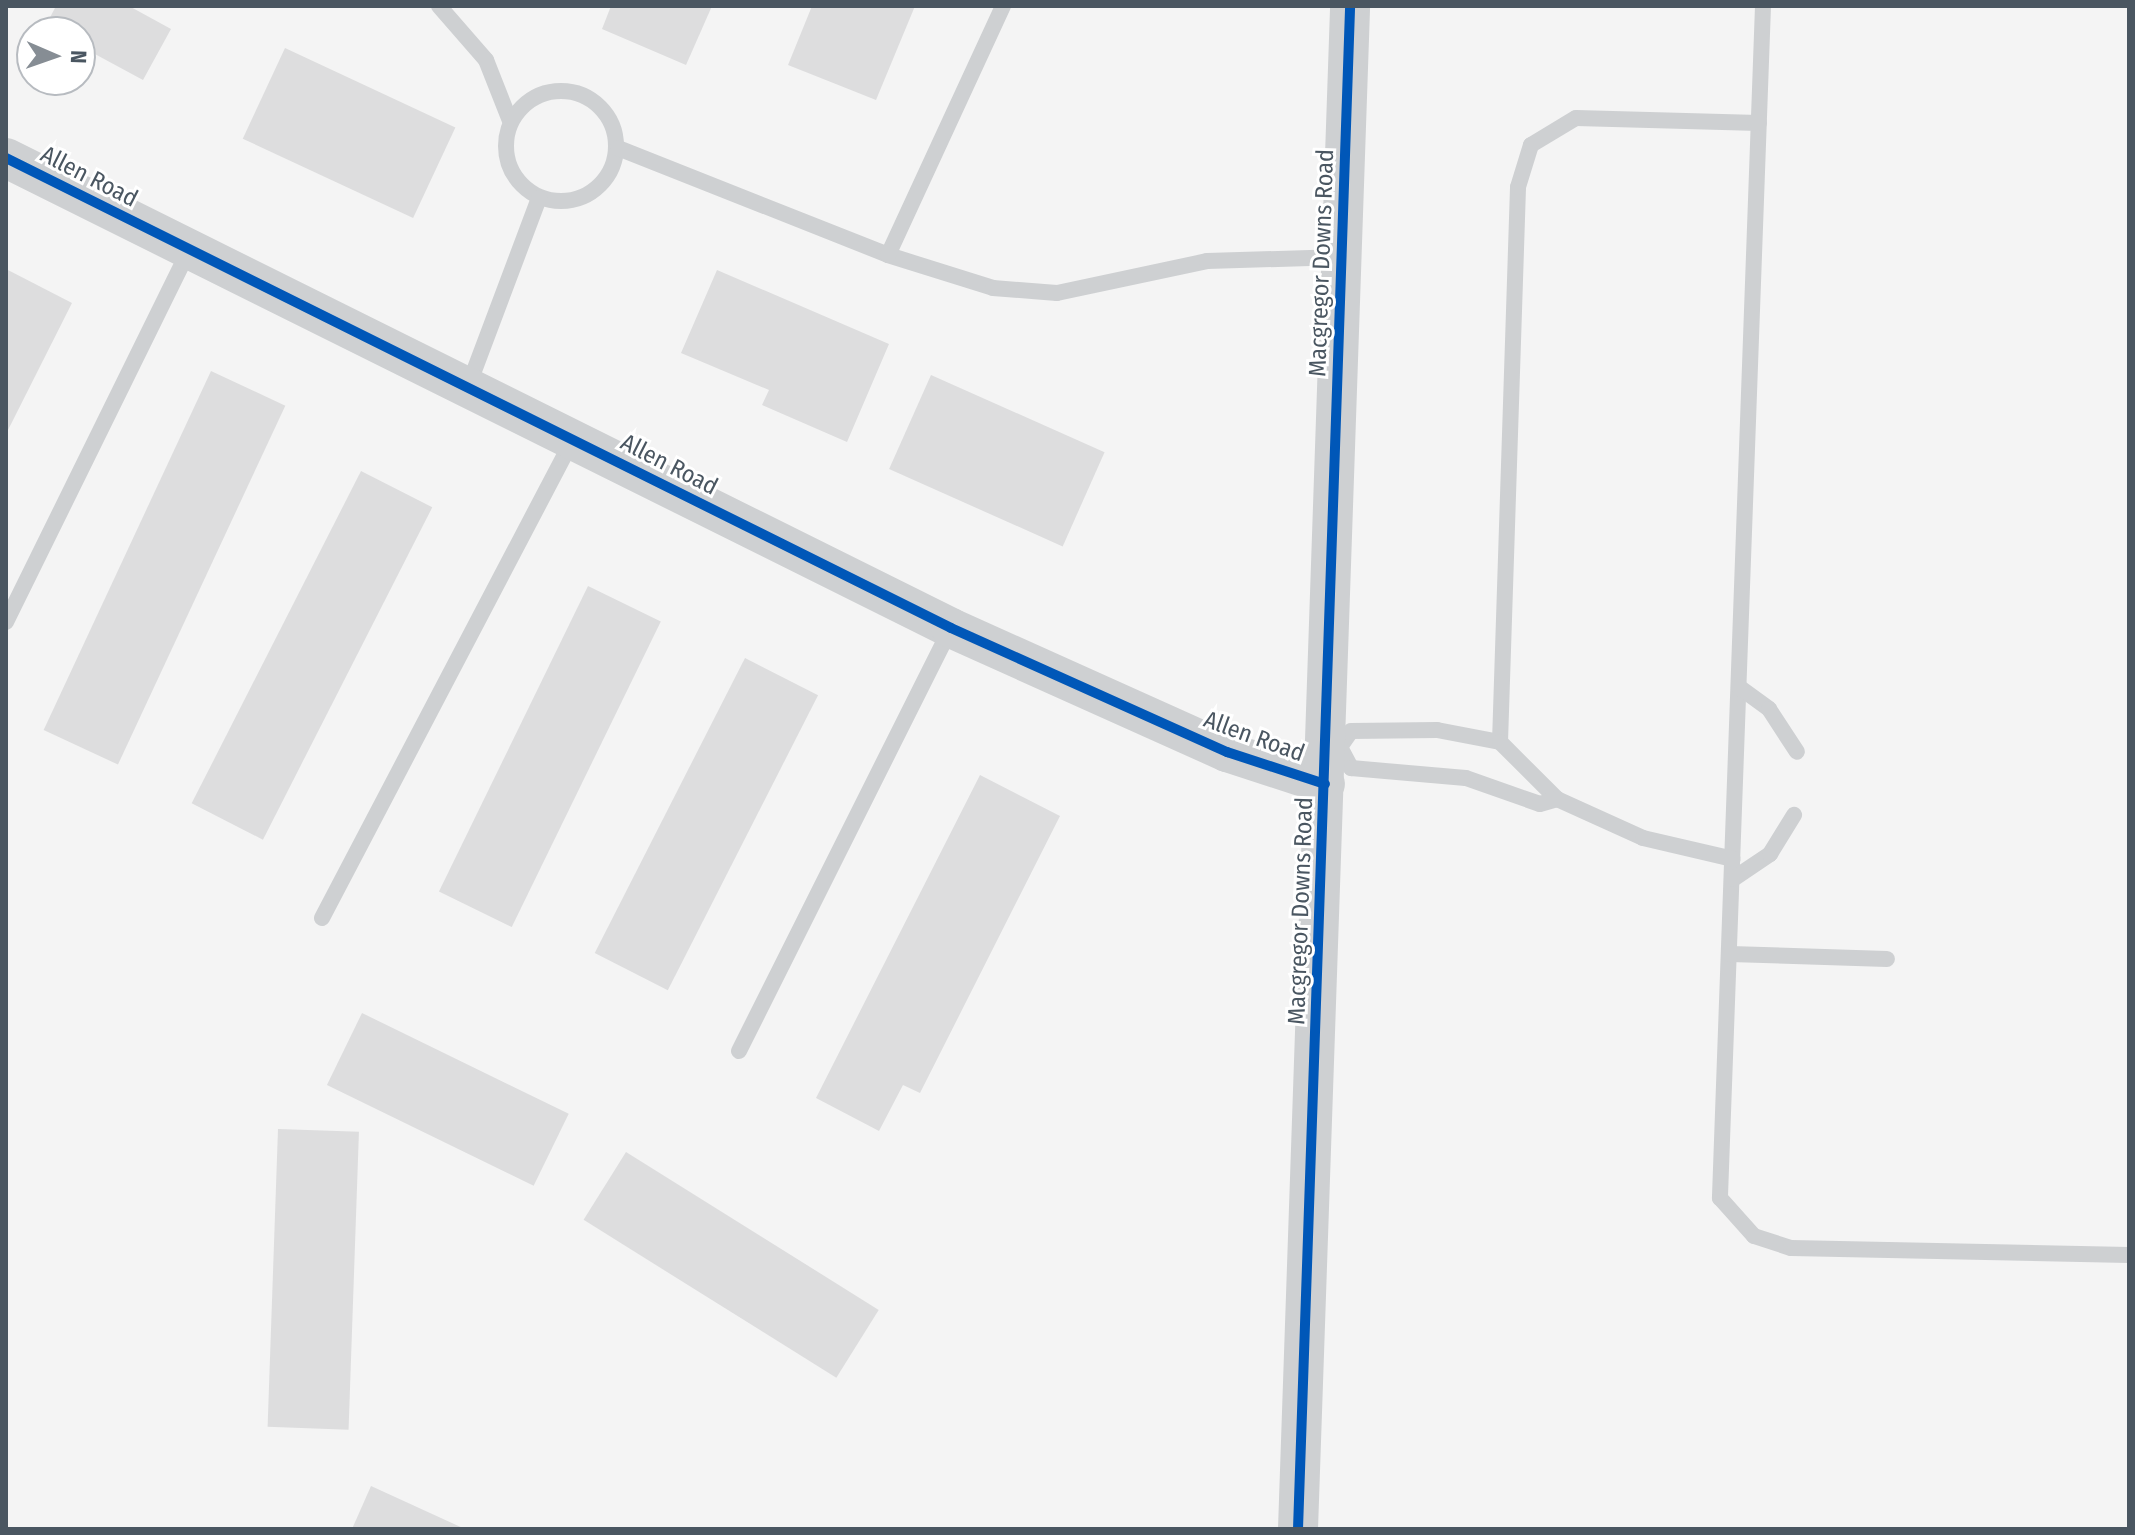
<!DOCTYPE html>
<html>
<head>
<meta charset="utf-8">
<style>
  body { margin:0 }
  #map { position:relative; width:2135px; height:1535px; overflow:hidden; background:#f4f4f4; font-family:"Fira Sans Condensed",sans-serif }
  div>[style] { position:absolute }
  .building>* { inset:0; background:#ddddde; transform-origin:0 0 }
  .service>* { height:16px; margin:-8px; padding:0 8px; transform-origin:8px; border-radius:8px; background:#ced0d2 }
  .service>.ring { margin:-8px; padding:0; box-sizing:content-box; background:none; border:16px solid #ced0d2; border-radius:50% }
  .tertiary>* { height:40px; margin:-20px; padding:0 20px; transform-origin:20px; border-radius:20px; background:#ced0d2 }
  .cycleway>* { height:10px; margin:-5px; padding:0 5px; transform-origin:5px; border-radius:5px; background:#0057b8 }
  span { translate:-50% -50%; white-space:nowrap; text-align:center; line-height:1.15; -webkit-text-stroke:6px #fff; paint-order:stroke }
  .street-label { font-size:24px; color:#4a5661 }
  .frame { position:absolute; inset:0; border:8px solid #4a5661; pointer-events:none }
  .north { position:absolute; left:16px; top:16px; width:80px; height:80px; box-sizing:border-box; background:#fff; border:2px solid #b7bbc0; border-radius:50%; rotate:92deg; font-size:22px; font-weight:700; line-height:32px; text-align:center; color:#4a5661 }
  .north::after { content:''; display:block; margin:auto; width:28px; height:36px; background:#868d94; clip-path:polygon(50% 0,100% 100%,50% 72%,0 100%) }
</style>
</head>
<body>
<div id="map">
  <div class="building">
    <div style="clip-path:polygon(56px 6px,129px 6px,171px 29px,143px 80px,80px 46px,80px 32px,45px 27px)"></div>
    <div style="clip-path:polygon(611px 6px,712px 6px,686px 65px,602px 29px)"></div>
    <div style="clip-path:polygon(812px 6px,915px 6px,876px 100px,788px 65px)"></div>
    <div style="left:285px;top:48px;width:188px;height:100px;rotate:25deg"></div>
    <div style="clip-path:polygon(6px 269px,72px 303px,6px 434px)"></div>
    <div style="clip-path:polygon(717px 270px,889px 344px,847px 442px,762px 405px,769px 390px,681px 353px)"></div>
    <div style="left:211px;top:371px;width:82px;height:396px;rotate:25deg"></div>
    <div style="left:931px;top:375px;width:190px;height:103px;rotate:24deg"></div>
    <div style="left:361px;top:471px;width:80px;height:373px;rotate:27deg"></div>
    <div style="left:588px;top:586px;width:81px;height:340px;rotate:26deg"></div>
    <div style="left:745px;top:658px;width:82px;height:331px;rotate:27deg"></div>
    <div style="clip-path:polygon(980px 775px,1060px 816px,920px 1093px,903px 1085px,879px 1131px,816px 1098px)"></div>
    <div style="left:362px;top:1013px;width:230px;height:80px;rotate:26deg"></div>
    <div style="left:278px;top:1129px;width:81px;height:298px;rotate:2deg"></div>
    <div style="left:626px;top:1152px;width:298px;height:80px;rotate:32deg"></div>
    <div style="clip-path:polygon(371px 1486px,465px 1529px,352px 1529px)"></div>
  </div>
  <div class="service">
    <div style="left:439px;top:6px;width:72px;rotate:49deg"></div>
    <div style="left:486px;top:60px;width:66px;rotate:68.5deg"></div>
    <div style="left:1763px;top:6px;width:1193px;rotate:92.07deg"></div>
    <div style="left:1720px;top:1198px;width:51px;rotate:48.2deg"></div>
    <div style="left:1754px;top:1236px;width:39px;rotate:18deg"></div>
    <div style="left:1791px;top:1248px;width:338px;rotate:1.2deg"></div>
    <div class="ring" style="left:506px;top:91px;width:94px;height:94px"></div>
    <div style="left:618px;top:148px;width:290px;rotate:21.6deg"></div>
    <div style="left:888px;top:255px;width:110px;rotate:17.4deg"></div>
    <div style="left:993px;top:288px;width:64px;rotate:4.5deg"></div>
    <div style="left:1057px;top:293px;width:153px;rotate:-12deg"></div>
    <div style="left:1207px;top:261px;width:135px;rotate:-1.7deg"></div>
    <div style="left:888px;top:255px;width:274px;rotate:-65.2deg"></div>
    <div style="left:468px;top:387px;width:202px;rotate:-69.4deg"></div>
    <div style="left:6px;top:622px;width:415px;rotate:-63.8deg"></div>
    <div style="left:1739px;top:687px;width:37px;rotate:36deg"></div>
    <div style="left:1769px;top:709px;width:51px;rotate:56.9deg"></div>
    <div style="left:1500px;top:742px;width:555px;rotate:-88.14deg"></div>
    <div style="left:1518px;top:187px;width:44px;rotate:-72.8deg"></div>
    <div style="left:1531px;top:145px;width:52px;rotate:-31deg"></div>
    <div style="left:1576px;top:118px;width:183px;rotate:1.6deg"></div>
    <div style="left:1340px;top:747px;width:19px;rotate:-55deg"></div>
    <div style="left:1351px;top:731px;width:86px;rotate:-0.7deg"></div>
    <div style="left:1437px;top:730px;width:64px;rotate:10.8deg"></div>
    <div style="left:1500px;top:742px;width:81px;rotate:45deg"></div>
    <div style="left:1557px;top:799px;width:94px;rotate:24.4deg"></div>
    <div style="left:1643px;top:838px;width:92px;rotate:13.1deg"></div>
    <div style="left:1340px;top:747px;width:24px;rotate:62deg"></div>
    <div style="left:1351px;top:768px;width:115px;rotate:5deg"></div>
    <div style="left:1466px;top:778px;width:78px;rotate:19.4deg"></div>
    <div style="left:1540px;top:804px;width:18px;rotate:-16deg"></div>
    <div style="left:1733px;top:879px;width:45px;rotate:-34deg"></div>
    <div style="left:1770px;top:854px;width:46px;rotate:-58.4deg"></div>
    <div style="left:322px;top:918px;width:539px;rotate:-62.34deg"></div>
    <div style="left:1730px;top:954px;width:157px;rotate:1.8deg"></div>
    <div style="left:739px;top:1051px;width:473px;rotate:-63.4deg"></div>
  </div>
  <div class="tertiary">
    <div style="left:6px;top:158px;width:1055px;rotate:26.44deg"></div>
    <div style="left:951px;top:628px;width:303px;rotate:24.2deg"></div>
    <div style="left:1227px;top:752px;width:103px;rotate:18.1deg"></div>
    <div style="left:1298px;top:1529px;width:1524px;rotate:-88.04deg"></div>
  </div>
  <div class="cycleway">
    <div style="left:6px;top:158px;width:1055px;rotate:26.44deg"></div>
    <div style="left:951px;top:628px;width:303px;rotate:24.2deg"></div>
    <div style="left:1227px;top:752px;width:103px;rotate:18.1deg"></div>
    <div style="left:1298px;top:1529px;width:1524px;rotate:-88.04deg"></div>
  </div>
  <div class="street-label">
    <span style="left:89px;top:177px;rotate:27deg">Allen Road</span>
    <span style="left:1322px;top:263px;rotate:-88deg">Macgregor Downs Road</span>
    <span style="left:669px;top:465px;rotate:27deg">Allen Road</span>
    <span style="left:1254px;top:737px;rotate:20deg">Allen Road</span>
    <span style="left:1301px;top:911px;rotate:-88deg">Macgregor Downs Road</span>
  </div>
  <div class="frame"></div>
  <div class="north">N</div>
</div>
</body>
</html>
